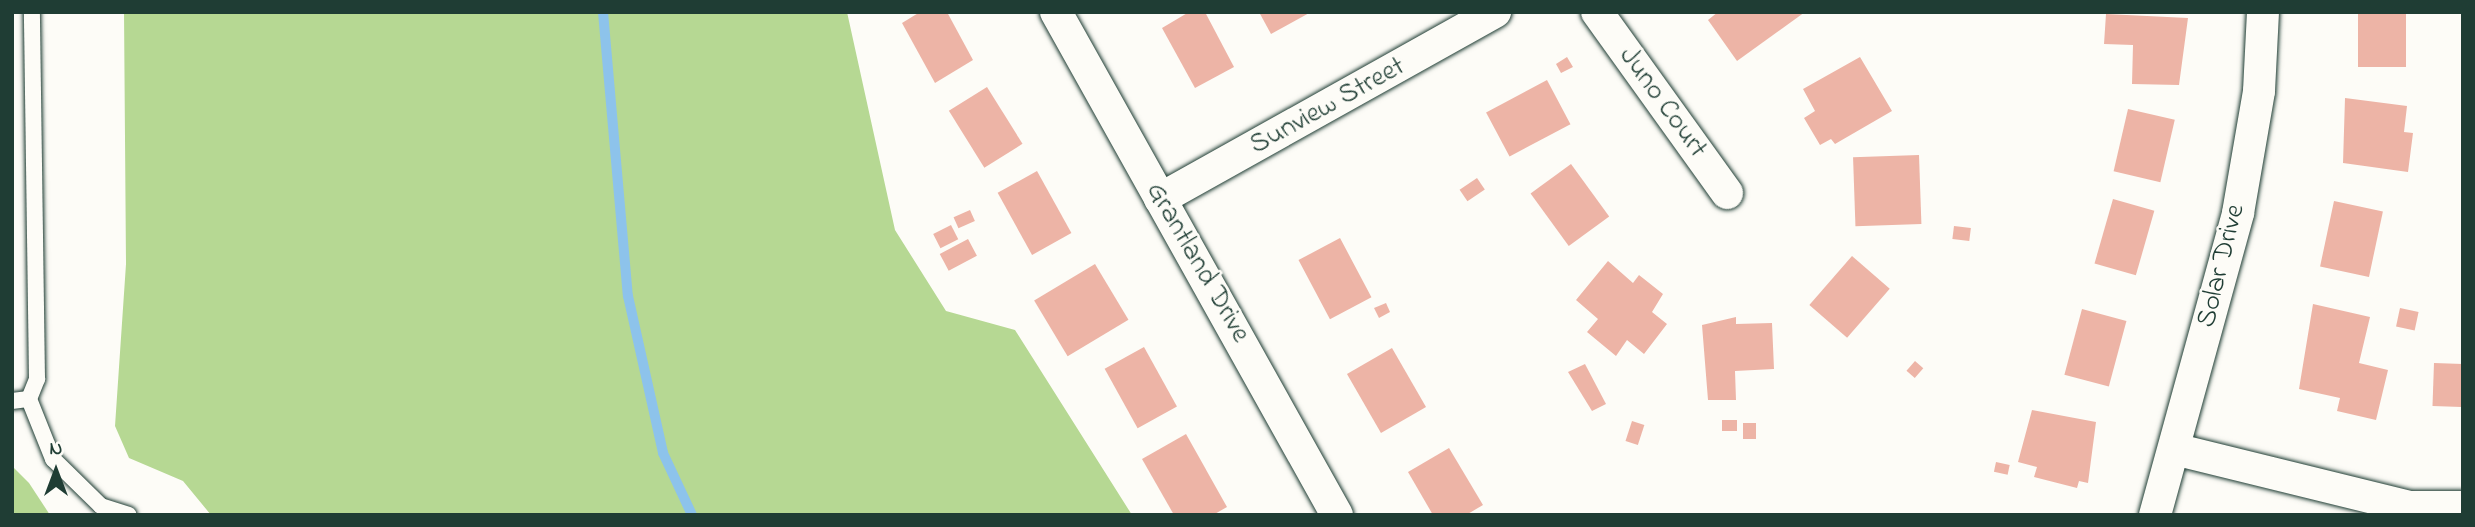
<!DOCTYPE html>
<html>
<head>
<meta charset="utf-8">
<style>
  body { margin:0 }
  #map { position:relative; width:2475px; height:527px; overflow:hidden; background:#fdfcf7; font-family:"Indie Flower",sans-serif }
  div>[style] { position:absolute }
  .green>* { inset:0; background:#b6d893 }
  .stream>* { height:10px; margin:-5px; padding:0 5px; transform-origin:5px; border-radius:5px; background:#8dc3eb }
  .building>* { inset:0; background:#edb4a6; transform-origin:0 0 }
  .roads { filter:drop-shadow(0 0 2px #1f3d34) drop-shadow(0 0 2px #1f3d34) }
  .lane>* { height:16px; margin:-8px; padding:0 8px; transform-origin:8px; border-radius:8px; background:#fdfcf7 }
  .street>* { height:32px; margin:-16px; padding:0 16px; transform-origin:16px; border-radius:16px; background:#fdfcf7 }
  span { translate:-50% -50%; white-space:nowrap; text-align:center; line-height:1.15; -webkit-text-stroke:5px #fdfcf7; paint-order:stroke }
  .street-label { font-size:28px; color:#1f3d34 }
  .frame { position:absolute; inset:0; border:14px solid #1f3d34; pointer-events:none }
  .north { position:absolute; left:21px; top:436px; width:70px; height:70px; -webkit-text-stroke:5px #fdfcf7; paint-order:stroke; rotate:0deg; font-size:19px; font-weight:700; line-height:28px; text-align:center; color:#1f3d34 }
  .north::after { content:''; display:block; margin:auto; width:24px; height:32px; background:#1f3d34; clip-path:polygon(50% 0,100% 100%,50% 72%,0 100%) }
</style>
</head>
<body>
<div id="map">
  <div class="green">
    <div style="clip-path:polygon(124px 12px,847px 12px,895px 230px,946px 311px,1015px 330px,1132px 515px,211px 515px,183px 481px,129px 458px,115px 426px,126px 264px)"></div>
    <div style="clip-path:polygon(12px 466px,29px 483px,50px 515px,12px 515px)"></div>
  </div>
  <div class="stream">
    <div style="left:603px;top:12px;width:285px;rotate:85deg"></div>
    <div style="left:628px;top:296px;width:161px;rotate:77.4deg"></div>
    <div style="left:663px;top:453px;width:68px;rotate:64.9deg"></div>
  </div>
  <div class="building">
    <div style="clip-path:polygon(920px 12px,947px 12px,973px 60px,935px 83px,902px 23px)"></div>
    <div style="clip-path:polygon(1189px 12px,1205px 12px,1234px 67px,1195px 88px,1162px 28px)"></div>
    <div style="clip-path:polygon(1259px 12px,1311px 12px,1271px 34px)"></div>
    <div style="clip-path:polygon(1718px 12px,1805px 12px,1737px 61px,1708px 20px)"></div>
    <div style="left:2358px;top:12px;width:48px;height:55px"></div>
    <div style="clip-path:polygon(2106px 14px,2188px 18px,2179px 85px,2132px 84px,2133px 45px,2104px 44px)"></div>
    <div style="clip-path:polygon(1567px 57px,1573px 67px,1561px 73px,1556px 64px)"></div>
    <div style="clip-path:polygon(1860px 57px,1892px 111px,1835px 144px,1831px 139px,1820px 145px,1804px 118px,1815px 111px,1803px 89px)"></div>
    <div style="left:1547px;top:80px;width:50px;height:69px;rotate:62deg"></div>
    <div style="left:987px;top:87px;width:67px;height:45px;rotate:58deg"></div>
    <div style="clip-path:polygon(2345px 98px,2407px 106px,2404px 132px,2413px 133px,2408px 172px,2343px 163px)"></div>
    <div style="left:2128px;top:109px;width:48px;height:64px;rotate:13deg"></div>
    <div style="left:1919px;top:155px;width:69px;height:66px;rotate:88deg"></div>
    <div style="left:1571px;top:164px;width:65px;height:50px;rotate:54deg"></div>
    <div style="left:1037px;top:171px;width:71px;height:45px;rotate:61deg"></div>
    <div style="left:1477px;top:178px;width:14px;height:21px;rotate:56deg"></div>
    <div style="left:2113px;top:199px;width:43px;height:67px;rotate:16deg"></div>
    <div style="left:2334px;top:201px;width:50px;height:67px;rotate:12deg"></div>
    <div style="left:970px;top:210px;width:12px;height:18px;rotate:66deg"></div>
    <div style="left:951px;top:225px;width:16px;height:20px;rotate:63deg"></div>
    <div style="left:1954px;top:226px;width:17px;height:13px;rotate:7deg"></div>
    <div style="left:1340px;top:238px;width:67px;height:47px;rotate:62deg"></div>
    <div style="left:968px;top:239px;width:19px;height:32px;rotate:62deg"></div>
    <div style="left:1852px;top:256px;width:50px;height:65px;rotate:41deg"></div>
    <div style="clip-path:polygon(1608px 261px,1633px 283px,1639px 275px,1663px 294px,1652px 312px,1667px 324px,1644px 354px,1627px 340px,1616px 356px,1587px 332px,1598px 319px,1576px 300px)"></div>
    <div style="left:1095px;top:264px;width:65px;height:71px;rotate:59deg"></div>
    <div style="clip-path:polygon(1386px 303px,1390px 312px,1379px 318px,1374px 308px)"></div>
    <div style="clip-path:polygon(2313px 304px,2370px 317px,2359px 363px,2388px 370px,2376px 420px,2337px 411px,2340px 398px,2299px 389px)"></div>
    <div style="left:2400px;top:308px;width:19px;height:19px;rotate:12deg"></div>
    <div style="left:2082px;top:309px;width:46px;height:68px;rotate:15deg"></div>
    <div style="clip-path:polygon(1736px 317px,1736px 324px,1772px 323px,1774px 369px,1735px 371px,1736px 400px,1708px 400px,1702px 325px)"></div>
    <div style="left:1144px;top:347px;width:68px;height:45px;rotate:61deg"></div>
    <div style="left:1392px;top:348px;width:68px;height:52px;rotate:60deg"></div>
    <div style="left:1915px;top:361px;width:11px;height:13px;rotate:41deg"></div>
    <div style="left:2434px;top:363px;width:29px;height:43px;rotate:2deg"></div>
    <div style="clip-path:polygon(1585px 364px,1606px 404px,1592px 411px,1568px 372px)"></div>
    <div style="clip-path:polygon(2032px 410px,2096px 422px,2088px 483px,2079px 481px,2077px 488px,2034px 477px,2037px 467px,2018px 462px)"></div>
    <div style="left:1722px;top:420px;width:15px;height:11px"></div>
    <div style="left:1632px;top:421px;width:13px;height:21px;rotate:18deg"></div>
    <div style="left:1743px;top:423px;width:13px;height:16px"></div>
    <div style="clip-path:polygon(1186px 434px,1227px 507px,1213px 515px,1174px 515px,1142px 459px)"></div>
    <div style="clip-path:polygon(1449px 448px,1483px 505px,1466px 515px,1433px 515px,1408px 472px)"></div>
    <div style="left:1996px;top:462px;width:14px;height:10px;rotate:12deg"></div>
  </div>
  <div class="roads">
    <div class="lane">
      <div style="left:29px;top:399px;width:65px;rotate:68.2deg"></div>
      <div style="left:53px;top:459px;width:67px;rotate:44.4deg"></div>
      <div style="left:101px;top:506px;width:29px;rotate:18deg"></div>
      <div style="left:12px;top:401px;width:17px;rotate:-7deg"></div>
      <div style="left:29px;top:399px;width:22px;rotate:-68deg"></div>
      <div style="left:37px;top:379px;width:367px;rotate:-90.8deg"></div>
    </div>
    <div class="street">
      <div style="left:1056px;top:12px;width:576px;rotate:60.81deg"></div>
      <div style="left:1597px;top:12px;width:223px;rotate:54.3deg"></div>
      <div style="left:1160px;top:199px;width:384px;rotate:-29.2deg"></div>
      <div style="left:2174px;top:449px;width:244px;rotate:13.8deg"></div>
      <div style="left:2411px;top:507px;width:52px"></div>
      <div style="left:2155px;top:515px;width:313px;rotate:-74.6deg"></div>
      <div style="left:2238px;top:213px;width:124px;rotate:-80.2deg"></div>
      <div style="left:2259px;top:91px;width:79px;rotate:-87.1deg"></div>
    </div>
  </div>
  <div class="street-label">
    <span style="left:1662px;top:103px;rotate:54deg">Juno Court</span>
    <span style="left:1328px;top:107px;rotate:-29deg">Sunview Street</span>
    <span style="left:1197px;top:263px;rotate:60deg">Grantland Drive</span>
    <span style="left:2222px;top:266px;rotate:-76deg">Solar Drive</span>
  </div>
  <div class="frame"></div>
  <div class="north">N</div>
</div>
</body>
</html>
